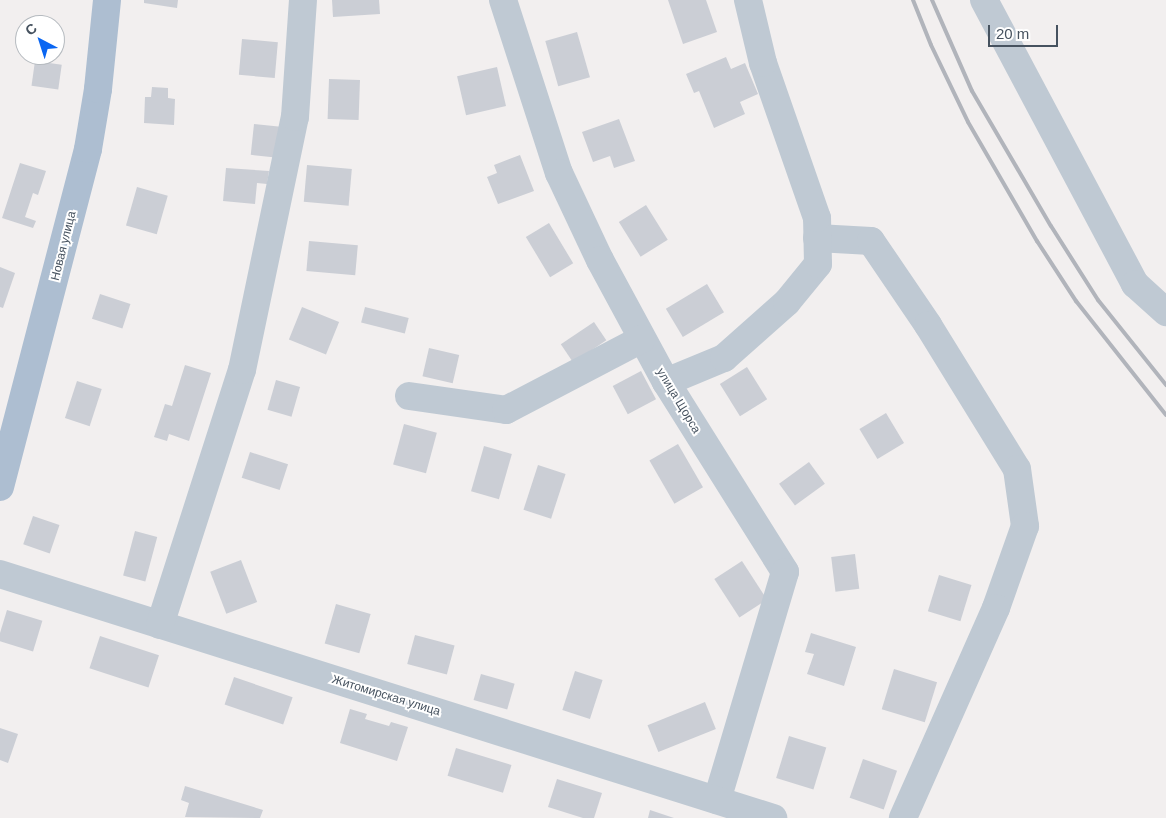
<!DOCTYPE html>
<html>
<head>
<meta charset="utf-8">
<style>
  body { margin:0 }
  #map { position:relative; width:1166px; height:818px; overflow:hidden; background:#f2efef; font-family:Helvetica,sans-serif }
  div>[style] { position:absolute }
  .building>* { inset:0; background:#cbced5; transform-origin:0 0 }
  .minor>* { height:28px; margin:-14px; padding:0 14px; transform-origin:14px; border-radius:14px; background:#bfc9d3 }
  .major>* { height:28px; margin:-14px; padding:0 14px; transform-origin:14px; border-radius:14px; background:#adbed1 }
  .rail>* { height:4px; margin:-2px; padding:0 2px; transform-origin:2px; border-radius:2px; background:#b1b4bb }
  span { translate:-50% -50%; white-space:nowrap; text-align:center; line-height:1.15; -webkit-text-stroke:4px #fff; paint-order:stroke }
  .street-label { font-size:12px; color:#46525f }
  .north { position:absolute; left:15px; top:15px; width:50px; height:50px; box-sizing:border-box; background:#fff; border:1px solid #b5babf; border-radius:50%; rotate:320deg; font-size:14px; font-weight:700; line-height:20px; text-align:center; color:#46525f }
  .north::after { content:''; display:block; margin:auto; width:18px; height:22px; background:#0a66f2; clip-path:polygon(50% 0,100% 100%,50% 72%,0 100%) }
  .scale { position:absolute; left:988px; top:25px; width:70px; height:22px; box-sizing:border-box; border:2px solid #46525f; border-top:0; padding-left:6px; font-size:15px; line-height:18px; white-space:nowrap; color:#46525f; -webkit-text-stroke:4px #fff; paint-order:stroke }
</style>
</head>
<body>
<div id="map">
  <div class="building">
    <div style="clip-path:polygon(144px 0,178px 0,177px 8px,144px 3px)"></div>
    <div style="clip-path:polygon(332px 0,379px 0,380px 14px,333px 17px)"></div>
    <div style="clip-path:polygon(668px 0,706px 0,717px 32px,683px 44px)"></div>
    <div style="left:577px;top:32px;width:47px;height:33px;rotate:74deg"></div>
    <div style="left:242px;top:39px;width:36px;height:36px;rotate:5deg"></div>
    <div style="clip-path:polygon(726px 57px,731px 69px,745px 63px,758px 94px,740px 102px,745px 114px,714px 128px,699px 91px,694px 93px,686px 74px)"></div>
    <div style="left:35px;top:61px;width:27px;height:25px;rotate:8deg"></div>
    <div style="left:497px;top:67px;width:40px;height:41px;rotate:77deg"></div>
    <div style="left:329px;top:79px;width:31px;height:40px;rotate:2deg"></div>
    <div style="clip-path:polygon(152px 87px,168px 88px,168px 98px,175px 99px,174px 125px,144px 123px,145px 97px,151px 97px)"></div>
    <div style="clip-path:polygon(619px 119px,635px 161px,614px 168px,610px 156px,593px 162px,582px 132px)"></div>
    <div style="left:254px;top:124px;width:27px;height:31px;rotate:6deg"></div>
    <div style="clip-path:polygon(520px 155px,534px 191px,498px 204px,487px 177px,497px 173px,494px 165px)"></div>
    <div style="clip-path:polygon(20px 163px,46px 171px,38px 195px,33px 193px,25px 217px,36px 221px,33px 228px,2px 218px)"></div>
    <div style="left:307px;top:165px;width:45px;height:37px;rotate:5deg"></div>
    <div style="clip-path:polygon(226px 168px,269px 171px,267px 184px,257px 183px,255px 204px,223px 201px)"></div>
    <div style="left:137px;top:187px;width:32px;height:40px;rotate:16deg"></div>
    <div style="left:646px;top:205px;width:41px;height:32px;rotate:58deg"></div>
    <div style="left:549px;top:223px;width:47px;height:27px;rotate:59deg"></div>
    <div style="left:309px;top:241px;width:49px;height:30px;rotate:5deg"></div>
    <div style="clip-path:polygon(0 267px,15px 273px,3px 308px,0 307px)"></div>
    <div style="left:707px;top:284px;width:33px;height:48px;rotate:59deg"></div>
    <div style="left:100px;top:294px;width:32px;height:26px;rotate:18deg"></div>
    <div style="left:302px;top:307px;width:40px;height:35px;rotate:22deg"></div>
    <div style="left:365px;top:307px;width:45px;height:16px;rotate:14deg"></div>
    <div style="left:594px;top:322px;width:22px;height:40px;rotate:56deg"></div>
    <div style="left:429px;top:348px;width:31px;height:29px;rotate:13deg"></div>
    <div style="clip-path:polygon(185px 365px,211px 373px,189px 441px,169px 434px,167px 441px,154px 437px,165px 404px,172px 406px)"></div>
    <div style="left:747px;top:367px;width:38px;height:32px;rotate:58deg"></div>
    <div style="left:641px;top:371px;width:32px;height:32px;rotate:62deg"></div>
    <div style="left:276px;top:380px;width:25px;height:31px;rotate:16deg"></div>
    <div style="left:77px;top:381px;width:26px;height:39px;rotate:18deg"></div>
    <div style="left:886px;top:413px;width:35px;height:31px;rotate:59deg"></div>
    <div style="left:404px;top:424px;width:34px;height:42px;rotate:15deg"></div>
    <div style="left:678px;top:444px;width:50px;height:33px;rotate:60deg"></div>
    <div style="left:484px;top:446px;width:29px;height:47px;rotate:16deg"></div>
    <div style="left:250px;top:452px;width:40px;height:27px;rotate:18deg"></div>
    <div style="left:809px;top:462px;width:27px;height:37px;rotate:54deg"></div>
    <div style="left:538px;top:465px;width:29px;height:47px;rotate:18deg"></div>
    <div style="left:33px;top:516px;width:28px;height:30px;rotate:19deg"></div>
    <div style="left:135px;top:531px;width:23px;height:46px;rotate:15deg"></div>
    <div style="left:855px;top:554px;width:35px;height:24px;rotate:83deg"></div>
    <div style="left:241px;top:560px;width:45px;height:33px;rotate:69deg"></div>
    <div style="left:742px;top:561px;width:46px;height:33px;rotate:57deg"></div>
    <div style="left:939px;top:575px;width:34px;height:38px;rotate:17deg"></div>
    <div style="left:336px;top:604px;width:36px;height:41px;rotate:16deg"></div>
    <div style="left:7px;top:610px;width:37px;height:32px;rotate:17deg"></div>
    <div style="clip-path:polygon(811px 633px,856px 647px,844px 686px,807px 674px,814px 654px,805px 652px)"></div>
    <div style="left:415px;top:635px;width:41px;height:30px;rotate:15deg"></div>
    <div style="left:100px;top:636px;width:62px;height:34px;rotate:18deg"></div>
    <div style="left:894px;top:669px;width:45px;height:42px;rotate:17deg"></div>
    <div style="left:575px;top:671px;width:29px;height:41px;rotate:18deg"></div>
    <div style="left:481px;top:674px;width:35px;height:27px;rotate:16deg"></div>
    <div style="left:234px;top:677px;width:62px;height:29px;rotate:19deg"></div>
    <div style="left:705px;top:702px;width:29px;height:62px;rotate:68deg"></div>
    <div style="clip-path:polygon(350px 709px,367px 714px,365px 719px,389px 726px,391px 722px,408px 727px,397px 761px,340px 743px)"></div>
    <div style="clip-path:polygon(0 728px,18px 734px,8px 763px,0 760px)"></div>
    <div style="left:789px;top:736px;width:39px;height:44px;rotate:17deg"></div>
    <div style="left:456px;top:748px;width:58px;height:29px;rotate:17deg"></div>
    <div style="left:863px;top:759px;width:36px;height:41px;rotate:19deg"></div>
    <div style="clip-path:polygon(557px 779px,602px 793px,594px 818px,583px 818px,548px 807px)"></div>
    <div style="clip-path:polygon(185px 786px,263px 810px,260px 818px,185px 817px,189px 803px,181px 800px)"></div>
    <div style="clip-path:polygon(650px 810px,674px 818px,648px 818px)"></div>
  </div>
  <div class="minor">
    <div style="left:503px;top:0;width:182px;rotate:72.1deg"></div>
    <div style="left:559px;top:173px;width:96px;rotate:64.8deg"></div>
    <div style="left:600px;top:260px;width:139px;rotate:61.6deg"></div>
    <div style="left:666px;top:382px;width:224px;rotate:57.9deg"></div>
    <div style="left:785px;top:572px;width:238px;rotate:106.6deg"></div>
    <div style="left:984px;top:0;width:322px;rotate:62deg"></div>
    <div style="left:1135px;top:284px;width:42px;rotate:42.1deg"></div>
    <div style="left:817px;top:238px;width:54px;rotate:3.2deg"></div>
    <div style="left:871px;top:241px;width:102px;rotate:55.8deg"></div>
    <div style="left:928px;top:325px;width:169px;rotate:58.3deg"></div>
    <div style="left:1017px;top:469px;width:58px;rotate:82deg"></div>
    <div style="left:1025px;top:526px;width:87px;rotate:109.5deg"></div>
    <div style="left:996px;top:608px;width:230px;rotate:113.9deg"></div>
    <div style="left:666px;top:382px;width:63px;rotate:-22.5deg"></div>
    <div style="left:724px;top:358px;width:84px;rotate:-41.6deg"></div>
    <div style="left:787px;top:302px;width:49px;rotate:-50.8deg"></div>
    <div style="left:818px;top:264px;width:46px;rotate:-91.2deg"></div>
    <div style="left:817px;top:218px;width:164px;rotate:-109.2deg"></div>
    <div style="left:763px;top:63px;width:65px;rotate:-103.4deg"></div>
    <div style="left:409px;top:396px;width:98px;rotate:8.2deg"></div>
    <div style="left:506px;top:410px;width:153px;rotate:-27.6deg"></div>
    <div style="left:0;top:574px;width:811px;rotate:17.52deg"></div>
    <div style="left:160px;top:625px;width:268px;rotate:-72.2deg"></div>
    <div style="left:242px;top:370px;width:258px;rotate:-78.2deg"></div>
    <div style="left:295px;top:117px;width:117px;rotate:-86.1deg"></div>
  </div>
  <div class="major">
    <div style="left:0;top:487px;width:349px;rotate:-75.4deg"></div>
    <div style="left:88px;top:149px;width:61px;rotate:-80.5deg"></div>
    <div style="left:98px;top:89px;width:89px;rotate:-84.2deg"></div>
  </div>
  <div class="rail">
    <div style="left:913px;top:0;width:48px;rotate:68.2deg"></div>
    <div style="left:931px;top:45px;width:85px;rotate:64.3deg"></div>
    <div style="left:968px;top:122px;width:138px;rotate:59.9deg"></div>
    <div style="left:1037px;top:241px;width:72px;rotate:57deg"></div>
    <div style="left:1076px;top:301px;width:145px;rotate:51.7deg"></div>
    <div style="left:932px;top:0;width:99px;rotate:66.3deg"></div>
    <div style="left:972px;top:91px;width:156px;rotate:59.7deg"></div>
    <div style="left:1051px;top:226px;width:88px;rotate:57.6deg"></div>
    <div style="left:1098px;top:300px;width:109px;rotate:51.3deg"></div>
  </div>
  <div class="street-label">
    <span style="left:64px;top:246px;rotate:-76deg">Новая улица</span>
    <span style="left:678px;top:401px;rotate:59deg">улица Щорса</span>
    <span style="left:386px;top:696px;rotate:17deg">Житомирская улица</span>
  </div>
  <div class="north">С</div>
  <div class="scale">20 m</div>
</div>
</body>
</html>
